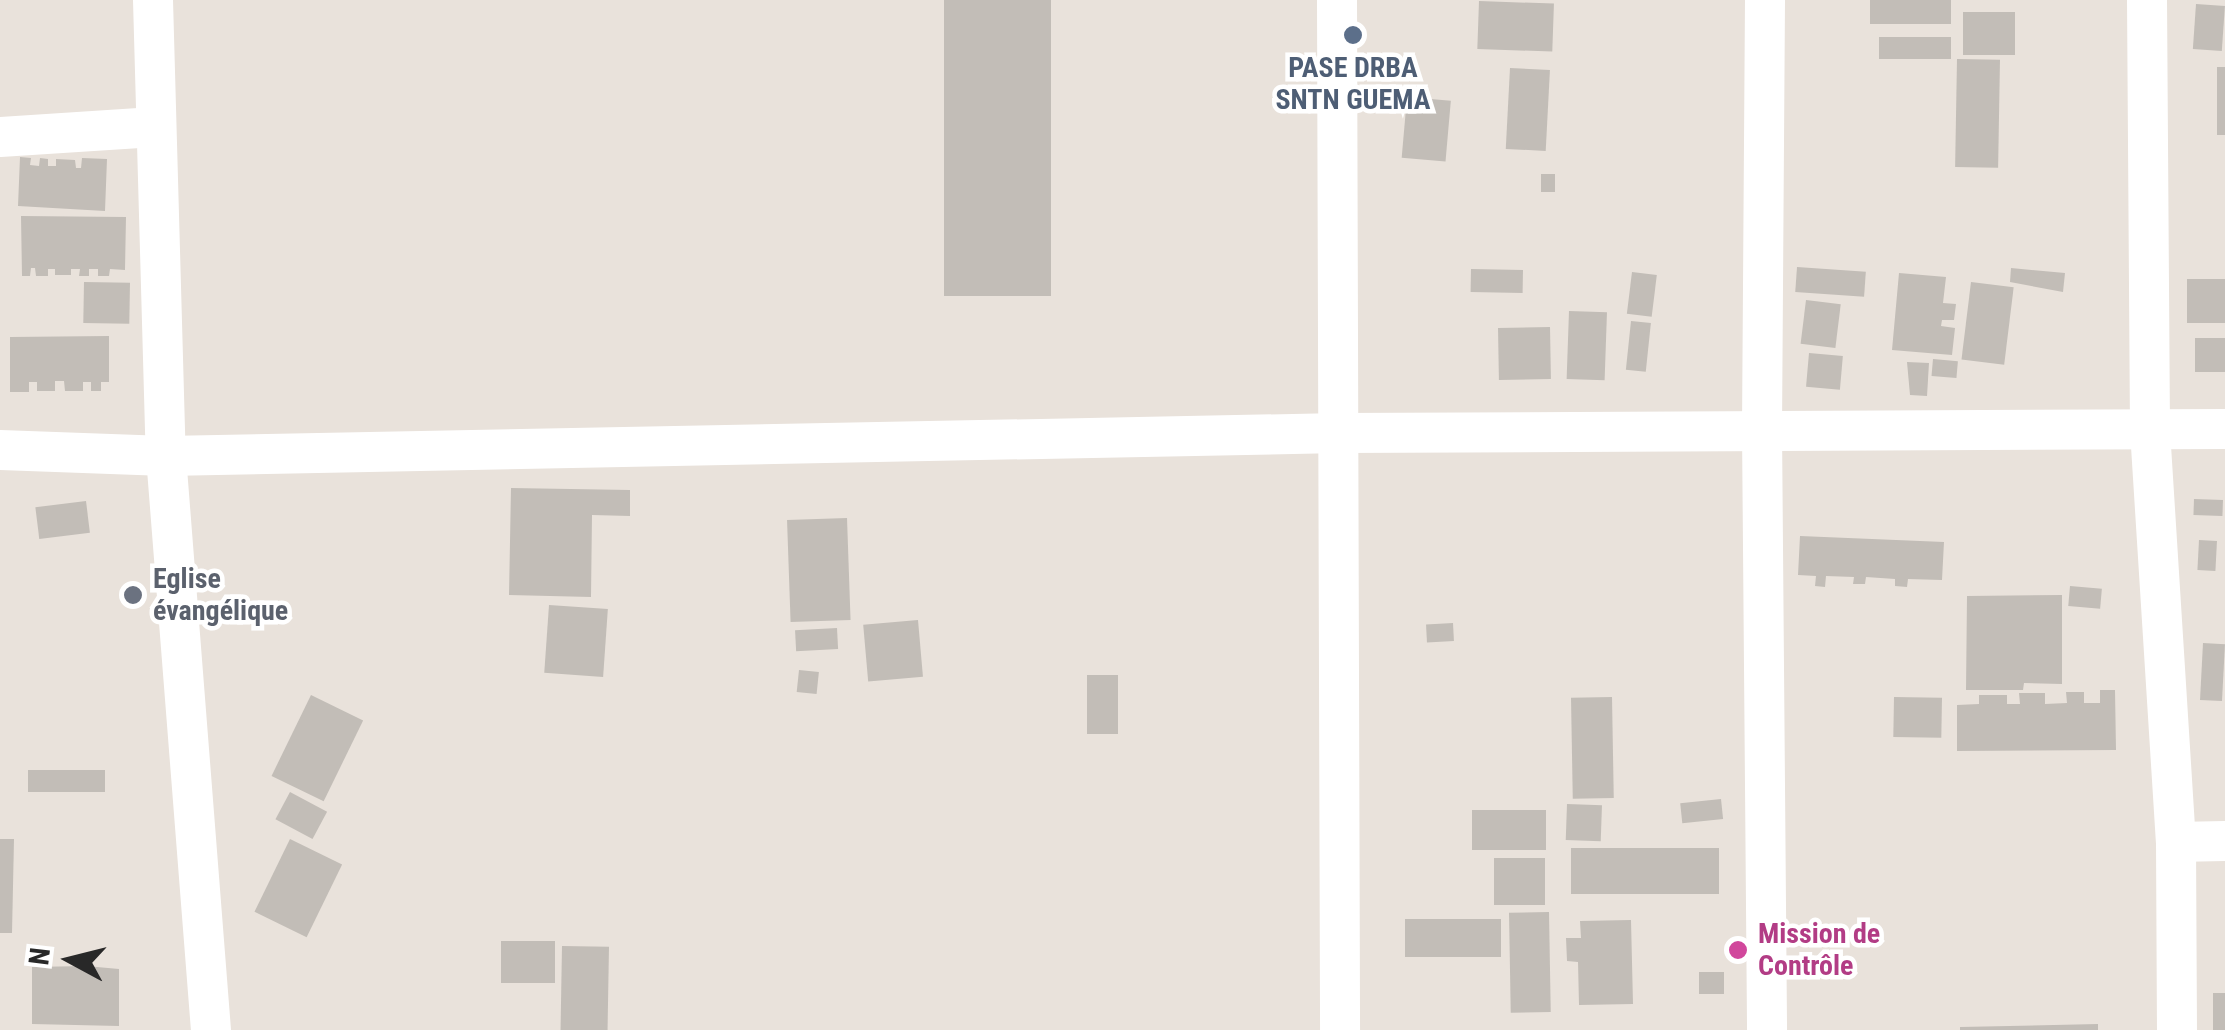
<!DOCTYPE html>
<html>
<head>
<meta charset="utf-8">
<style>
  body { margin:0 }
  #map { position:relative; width:2225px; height:1030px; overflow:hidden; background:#e9e2db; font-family:"Roboto Condensed",sans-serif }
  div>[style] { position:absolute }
  .building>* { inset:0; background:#c2bdb7; transform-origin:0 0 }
  .street>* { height:40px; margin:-20px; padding:0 20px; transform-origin:20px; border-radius:20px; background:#fff }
  .dots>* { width:28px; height:28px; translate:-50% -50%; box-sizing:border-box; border:5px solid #fff; border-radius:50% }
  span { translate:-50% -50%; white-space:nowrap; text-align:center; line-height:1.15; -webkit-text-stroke:9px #fff; paint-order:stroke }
  .service-label { font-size:28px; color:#4e5e75; font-weight:700 }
  .worship-label { font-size:28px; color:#5b616d; font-weight:700 }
  .left { translate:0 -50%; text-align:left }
  .hotel-label { font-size:28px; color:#b23c85; font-weight:700 }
  .north { position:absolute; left:20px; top:910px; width:100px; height:100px; -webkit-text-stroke:8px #fff; paint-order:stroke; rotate:277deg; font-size:28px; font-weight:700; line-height:40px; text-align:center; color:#282828 }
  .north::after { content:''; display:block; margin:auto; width:35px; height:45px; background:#282828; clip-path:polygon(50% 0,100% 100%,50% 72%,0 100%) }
</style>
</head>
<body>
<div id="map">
  <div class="building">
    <div style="left:944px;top:0;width:107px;height:296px"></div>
    <div style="left:1870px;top:0;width:81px;height:24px"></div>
    <div style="left:1479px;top:1px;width:75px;height:48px;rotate:2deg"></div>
    <div style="left:2196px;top:4px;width:29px;height:45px;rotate:4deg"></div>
    <div style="left:1963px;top:12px;width:52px;height:43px"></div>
    <div style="left:1879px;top:37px;width:72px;height:22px"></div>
    <div style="left:1957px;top:59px;width:43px;height:108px;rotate:1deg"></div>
    <div style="left:2217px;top:67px;width:8px;height:68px"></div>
    <div style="left:1510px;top:68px;width:40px;height:81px;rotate:3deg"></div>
    <div style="left:1407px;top:97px;width:44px;height:61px;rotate:5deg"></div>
    <div style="clip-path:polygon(20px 157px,31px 158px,30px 165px,39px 166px,40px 158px,48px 159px,48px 166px,56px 166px,56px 159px,75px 160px,76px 168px,81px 168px,82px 158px,107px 159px,105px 211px,18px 206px)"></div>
    <div style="left:1541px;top:174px;width:14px;height:18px"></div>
    <div style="clip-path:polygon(21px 216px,126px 217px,125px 270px,110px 269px,109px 276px,98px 276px,98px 269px,89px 269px,89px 276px,79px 276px,80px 269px,71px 269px,71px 275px,55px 275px,55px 269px,48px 269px,48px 276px,36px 276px,35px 268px,31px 268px,30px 276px,22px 276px)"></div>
    <div style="left:1797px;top:267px;width:69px;height:25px;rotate:4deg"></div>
    <div style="clip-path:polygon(2011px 268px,2065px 273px,2063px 292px,2010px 282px)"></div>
    <div style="left:1471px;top:269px;width:52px;height:23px;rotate:1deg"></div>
    <div style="left:1632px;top:272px;width:25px;height:42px;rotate:7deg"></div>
    <div style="clip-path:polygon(1899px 273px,1946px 277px,1943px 303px,1956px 304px,1954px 320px,1942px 320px,1941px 326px,1955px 328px,1952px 355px,1892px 350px)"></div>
    <div style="left:2187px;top:279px;width:38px;height:44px"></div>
    <div style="left:84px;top:282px;width:46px;height:41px;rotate:1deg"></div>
    <div style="left:1971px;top:282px;width:43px;height:78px;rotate:7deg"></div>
    <div style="left:1806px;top:300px;width:35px;height:44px;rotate:7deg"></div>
    <div style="left:1569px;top:311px;width:38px;height:68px;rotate:2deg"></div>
    <div style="left:1631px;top:321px;width:20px;height:49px;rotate:6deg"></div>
    <div style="left:1550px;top:327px;width:52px;height:52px;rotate:89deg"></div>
    <div style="clip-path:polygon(109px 336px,109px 382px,101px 382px,101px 391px,91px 391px,91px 382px,83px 382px,83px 391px,65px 391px,64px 381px,55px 381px,55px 391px,37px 391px,37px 382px,29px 382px,29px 392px,10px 392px,10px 337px)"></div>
    <div style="left:2195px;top:338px;width:30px;height:34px"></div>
    <div style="left:1809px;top:353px;width:34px;height:34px;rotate:5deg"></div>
    <div style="left:1933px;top:359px;width:25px;height:17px;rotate:5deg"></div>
    <div style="clip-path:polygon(1907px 362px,1929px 363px,1927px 396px,1910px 395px)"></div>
    <div style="clip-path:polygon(511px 488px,630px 490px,630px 516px,592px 515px,591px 597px,509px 595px)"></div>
    <div style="left:2194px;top:499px;width:29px;height:16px;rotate:2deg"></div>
    <div style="left:86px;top:501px;width:32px;height:51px;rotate:83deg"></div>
    <div style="left:847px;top:518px;width:102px;height:60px;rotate:88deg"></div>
    <div style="clip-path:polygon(1800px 536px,1944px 542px,1942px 580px,1908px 579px,1907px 587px,1895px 586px,1895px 579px,1866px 577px,1865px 584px,1853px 584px,1854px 577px,1826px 576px,1825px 587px,1815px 586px,1816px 576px,1798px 575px)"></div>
    <div style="left:2199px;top:540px;width:18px;height:30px;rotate:3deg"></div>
    <div style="left:2070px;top:586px;width:32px;height:20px;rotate:5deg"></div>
    <div style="clip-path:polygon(2062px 595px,2062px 684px,2024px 683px,2023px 690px,1966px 690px,1967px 596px)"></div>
    <div style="left:549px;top:605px;width:59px;height:68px;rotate:4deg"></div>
    <div style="left:918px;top:620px;width:57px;height:55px;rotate:85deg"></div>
    <div style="left:1453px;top:623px;width:18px;height:27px;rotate:87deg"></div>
    <div style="left:837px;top:628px;width:21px;height:42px;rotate:87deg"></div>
    <div style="left:2203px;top:643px;width:22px;height:57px;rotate:3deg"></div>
    <div style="left:799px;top:670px;width:20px;height:22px;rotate:6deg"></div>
    <div style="left:1087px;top:675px;width:31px;height:59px"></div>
    <div style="clip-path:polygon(2100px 690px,2115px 690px,2116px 750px,1957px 751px,1957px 705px,1979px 704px,1979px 695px,2007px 695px,2007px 704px,2020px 704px,2019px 693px,2045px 693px,2045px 704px,2067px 703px,2066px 692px,2084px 692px,2084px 703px,2100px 703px)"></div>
    <div style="left:311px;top:695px;width:58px;height:90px;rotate:26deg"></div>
    <div style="left:1612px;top:697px;width:101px;height:41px;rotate:89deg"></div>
    <div style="left:1894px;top:697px;width:48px;height:40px;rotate:1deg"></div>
    <div style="left:28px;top:770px;width:77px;height:22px"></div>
    <div style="left:290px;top:792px;width:42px;height:31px;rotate:28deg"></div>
    <div style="left:1721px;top:799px;width:20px;height:41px;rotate:84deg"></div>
    <div style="left:1567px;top:804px;width:35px;height:36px;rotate:2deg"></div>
    <div style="left:1546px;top:810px;width:40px;height:74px;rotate:90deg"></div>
    <div style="clip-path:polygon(0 839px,14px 839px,12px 933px,0 933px)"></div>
    <div style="left:290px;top:839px;width:58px;height:81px;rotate:26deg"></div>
    <div style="left:1571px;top:848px;width:148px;height:46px"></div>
    <div style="left:1494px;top:858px;width:51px;height:47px"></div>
    <div style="left:1549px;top:912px;width:100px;height:40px;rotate:89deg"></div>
    <div style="left:1405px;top:919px;width:96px;height:38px"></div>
    <div style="clip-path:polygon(1631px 920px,1633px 1004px,1579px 1005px,1578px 962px,1567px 961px,1566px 938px,1581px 938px,1580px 921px)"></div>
    <div style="left:501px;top:941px;width:54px;height:42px"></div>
    <div style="left:562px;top:946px;width:47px;height:84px;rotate:1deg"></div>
    <div style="clip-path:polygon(86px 966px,119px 969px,119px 1026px,32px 1024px,32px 967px)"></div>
    <div style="left:1699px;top:972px;width:25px;height:22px"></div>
    <div style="left:2213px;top:993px;width:12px;height:37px"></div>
    <div style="clip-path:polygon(2098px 1024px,2098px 1030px,1960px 1030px,1960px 1027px)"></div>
  </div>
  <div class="street">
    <div style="left:153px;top:0;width:456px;rotate:88.4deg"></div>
    <div style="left:166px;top:456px;width:576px;rotate:85.52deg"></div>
    <div style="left:1337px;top:0;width:1030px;rotate:89.83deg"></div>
    <div style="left:1765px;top:0;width:428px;rotate:90.4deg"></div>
    <div style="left:1762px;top:428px;width:602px;rotate:89.52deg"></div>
    <div style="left:2147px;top:0;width:430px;rotate:89.6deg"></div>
    <div style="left:2150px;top:430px;width:413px;rotate:86.4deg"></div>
    <div style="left:2176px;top:842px;width:188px;rotate:89.7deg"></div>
    <div style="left:0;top:137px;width:155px;rotate:-3.7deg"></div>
    <div style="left:0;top:450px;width:166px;rotate:2.1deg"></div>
    <div style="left:166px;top:456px;width:1174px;rotate:-1.12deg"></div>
    <div style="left:1340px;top:433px;width:885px;rotate:-0.26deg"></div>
    <div style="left:2176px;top:842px;width:49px;rotate:-1.2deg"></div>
  </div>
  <div class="dots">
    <div style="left:1353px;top:35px;background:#5c6f8a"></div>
    <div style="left:133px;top:595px;background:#6b7280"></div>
    <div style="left:1738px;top:950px;background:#d1479c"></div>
  </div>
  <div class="service-label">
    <span style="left:1353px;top:84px">PASE DRBA<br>SNTN GUEMA</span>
  </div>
  <div class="worship-label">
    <span class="left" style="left:153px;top:595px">Eglise<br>évangélique</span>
  </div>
  <div class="hotel-label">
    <span class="left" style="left:1758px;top:950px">Mission de<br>Contrôle</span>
  </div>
  <div class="north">N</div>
</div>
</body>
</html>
